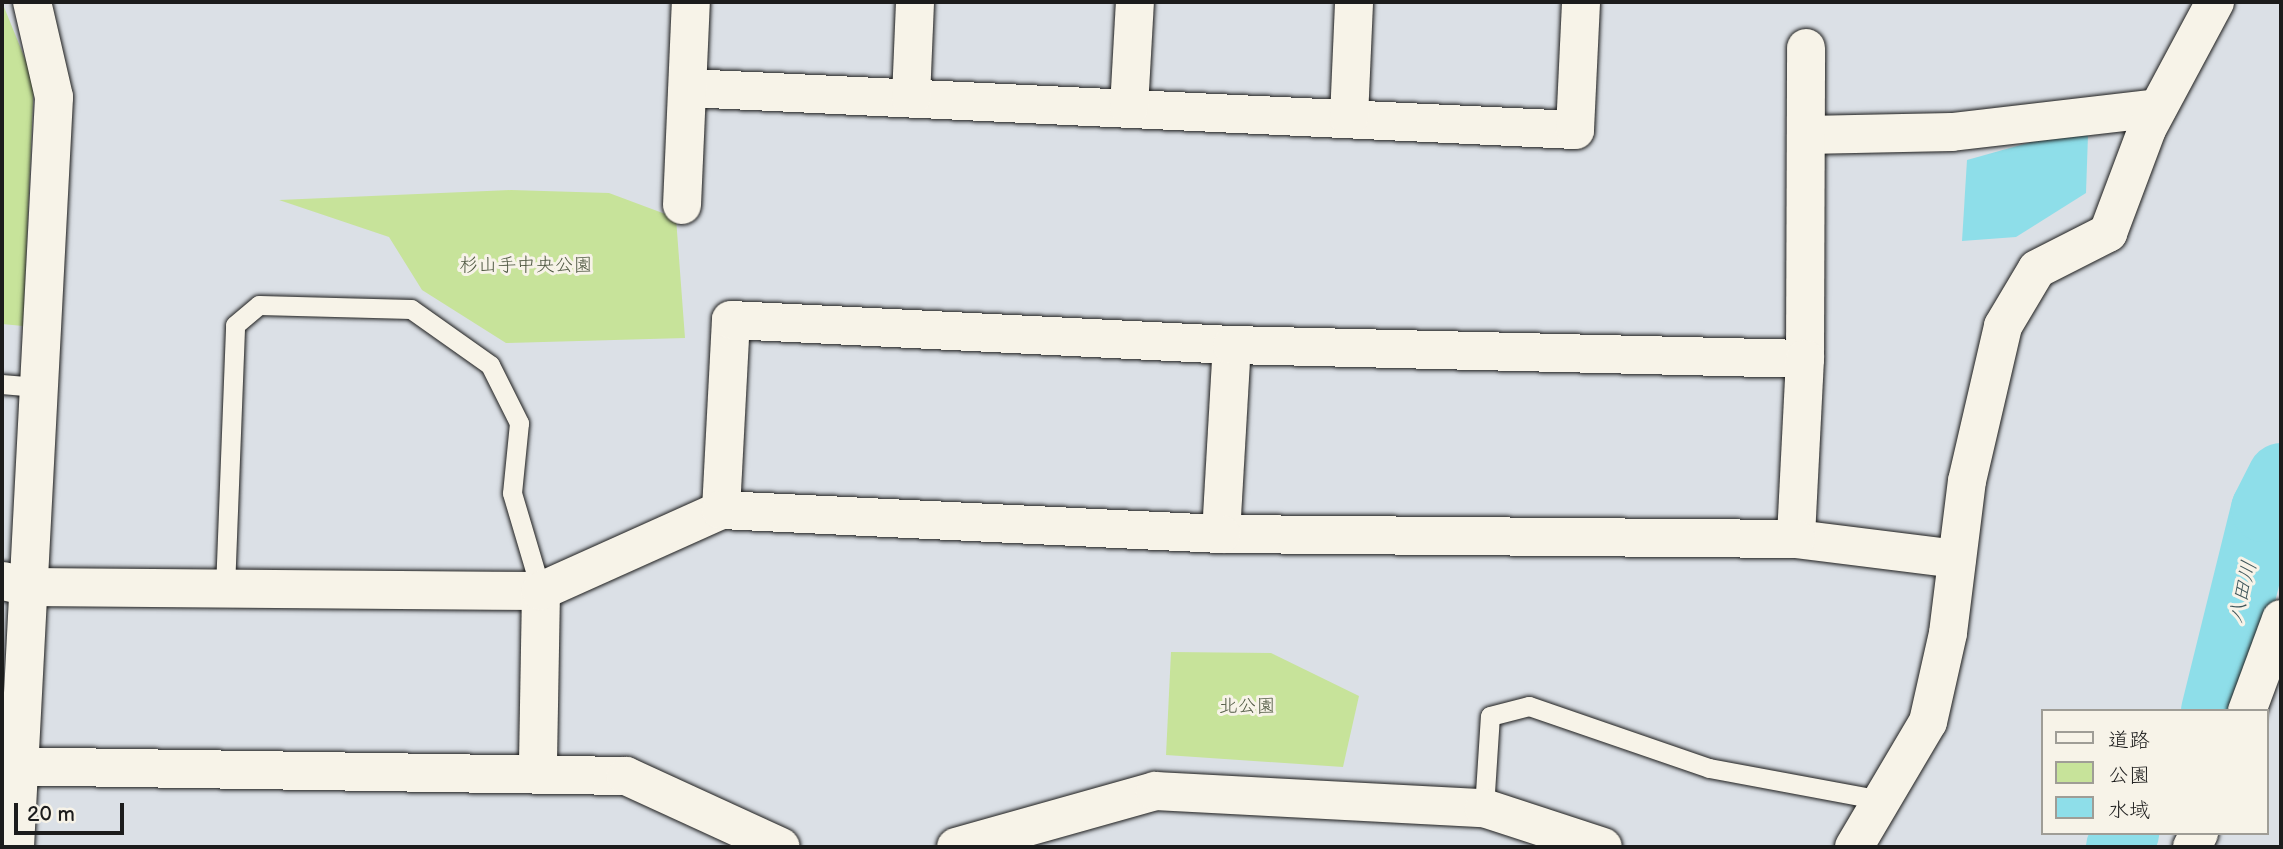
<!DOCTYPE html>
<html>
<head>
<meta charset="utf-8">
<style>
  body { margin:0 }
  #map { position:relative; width:2283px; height:849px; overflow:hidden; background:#dbe0e6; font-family:"Balsamiq Sans","Klee One",sans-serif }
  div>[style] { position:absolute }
  .green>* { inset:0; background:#c7e39a }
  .water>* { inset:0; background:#8edee9 }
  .river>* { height:66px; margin:-33px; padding:0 33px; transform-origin:33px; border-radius:33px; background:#8edee9 }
  .roads { filter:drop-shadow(0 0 2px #1c1c1c) drop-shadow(0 0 2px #1c1c1c) }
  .lane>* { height:19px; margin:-9.5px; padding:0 9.5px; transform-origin:9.5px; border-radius:9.5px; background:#f7f3e8 }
  .street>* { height:38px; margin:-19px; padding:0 19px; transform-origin:19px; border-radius:19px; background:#f7f3e8 }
  .secondary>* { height:38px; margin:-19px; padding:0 19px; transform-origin:19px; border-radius:19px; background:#f7f3e8 }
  span { translate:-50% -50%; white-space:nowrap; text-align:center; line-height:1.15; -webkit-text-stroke:6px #f7f3e8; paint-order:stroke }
  .park-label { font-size:19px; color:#4f5842 }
  .water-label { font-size:21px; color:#3e565a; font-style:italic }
  .frame { position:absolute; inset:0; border:4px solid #1c1c1c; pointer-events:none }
  .legend { position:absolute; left:2041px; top:709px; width:228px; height:126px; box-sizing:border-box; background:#f7f3e8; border:2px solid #9f9d96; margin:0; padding:9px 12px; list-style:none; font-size:21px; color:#1c1c1c }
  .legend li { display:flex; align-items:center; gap:14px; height:35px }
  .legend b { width:35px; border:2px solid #9f9d96 }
  .scale { position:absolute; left:14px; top:803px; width:110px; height:32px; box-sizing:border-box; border:4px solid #1c1c1c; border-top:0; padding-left:9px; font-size:21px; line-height:24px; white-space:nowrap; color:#1c1c1c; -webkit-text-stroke:5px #f7f3e8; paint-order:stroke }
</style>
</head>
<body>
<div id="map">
  <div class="green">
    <div style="clip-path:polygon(2px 2px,34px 81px,23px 326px,2px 324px)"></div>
    <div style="clip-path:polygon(511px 190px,609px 193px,676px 218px,685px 338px,506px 343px,422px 290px,389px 237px,279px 200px)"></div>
    <div style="clip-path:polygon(1171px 652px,1271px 653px,1359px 696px,1343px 767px,1166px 755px)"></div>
  </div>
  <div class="water">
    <div style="clip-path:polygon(2060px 134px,2088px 135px,2086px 193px,2016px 237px,1962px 241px,1967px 160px)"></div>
  </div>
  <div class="river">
    <div style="left:2214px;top:711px;width:208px;rotate:-76.1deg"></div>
    <div style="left:2264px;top:509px;width:37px;rotate:-63deg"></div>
    <div style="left:2119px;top:847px;width:16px;rotate:-63deg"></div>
  </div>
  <div class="roads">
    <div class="lane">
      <div style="left:2px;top:384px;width:37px;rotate:5deg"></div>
      <div style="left:225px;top:589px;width:264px;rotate:-87.8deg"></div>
      <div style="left:235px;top:325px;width:31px;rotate:-40deg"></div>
      <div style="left:259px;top:305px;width:152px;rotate:1.5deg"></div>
      <div style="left:411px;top:309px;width:97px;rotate:35.3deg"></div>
      <div style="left:490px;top:365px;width:65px;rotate:63.4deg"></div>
      <div style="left:519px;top:423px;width:70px;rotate:95.7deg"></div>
      <div style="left:512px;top:493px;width:102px;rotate:73.5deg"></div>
      <div style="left:1484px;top:808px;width:92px;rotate:-86.3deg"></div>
      <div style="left:1490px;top:716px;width:40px;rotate:-14.4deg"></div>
      <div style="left:1529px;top:706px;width:190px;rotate:19deg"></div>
      <div style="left:1709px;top:768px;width:176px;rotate:10.5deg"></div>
    </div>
    <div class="street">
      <div style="left:688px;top:88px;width:888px;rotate:2.71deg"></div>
      <div style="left:1575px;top:130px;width:128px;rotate:-87.3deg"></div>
      <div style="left:911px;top:98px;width:96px;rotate:-87.6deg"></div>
      <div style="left:1129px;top:108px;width:106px;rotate:-86.8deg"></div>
      <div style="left:1349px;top:118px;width:116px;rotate:-87.5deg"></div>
      <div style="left:1806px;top:135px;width:146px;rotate:-1.2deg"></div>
      <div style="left:1952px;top:132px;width:207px;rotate:-6.6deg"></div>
      <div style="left:682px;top:205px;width:203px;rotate:-87.5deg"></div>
      <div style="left:1805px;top:359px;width:311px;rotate:-89.8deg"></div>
      <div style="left:1221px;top:534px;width:189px;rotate:-86.7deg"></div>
      <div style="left:1796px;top:539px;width:162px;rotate:7.1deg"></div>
      <div style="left:3px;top:581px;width:26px;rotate:13deg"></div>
      <div style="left:28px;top:587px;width:513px;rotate:0.45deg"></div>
      <div style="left:541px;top:591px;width:180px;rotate:91deg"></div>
      <div style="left:541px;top:591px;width:197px;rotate:-24.2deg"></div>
      <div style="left:721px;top:510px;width:190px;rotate:-87deg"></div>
      <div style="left:731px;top:320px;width:502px;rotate:2.86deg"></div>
      <div style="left:1232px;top:345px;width:573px;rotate:1.4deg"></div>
      <div style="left:1805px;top:359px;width:180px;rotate:92.9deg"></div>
      <div style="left:1796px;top:539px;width:575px;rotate:-179.5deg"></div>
      <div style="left:1221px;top:534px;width:501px;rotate:-177.25deg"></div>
      <div style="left:2px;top:766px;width:624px;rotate:0.92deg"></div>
      <div style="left:626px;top:776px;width:170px;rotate:24.6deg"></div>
      <div style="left:15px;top:847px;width:751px;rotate:-87.02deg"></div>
      <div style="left:54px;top:97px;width:98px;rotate:-103deg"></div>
      <div style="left:956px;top:847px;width:207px;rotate:-15.7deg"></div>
      <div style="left:1155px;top:791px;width:329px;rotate:3deg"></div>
      <div style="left:1484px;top:808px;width:125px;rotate:18.1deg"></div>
      <div style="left:1854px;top:847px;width:145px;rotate:-59.4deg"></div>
      <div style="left:1928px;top:722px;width:91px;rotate:-77.3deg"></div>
      <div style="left:1948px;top:633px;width:153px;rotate:-82.9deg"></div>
      <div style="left:1967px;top:481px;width:159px;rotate:-76.9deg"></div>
      <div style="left:2003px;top:326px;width:66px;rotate:-59.2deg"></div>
      <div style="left:2037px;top:269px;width:80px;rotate:-26.9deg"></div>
      <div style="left:2108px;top:233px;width:111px;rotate:-69.4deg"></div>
      <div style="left:2147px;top:129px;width:144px;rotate:-61.8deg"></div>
    </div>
    <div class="secondary">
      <div style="left:2247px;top:711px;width:98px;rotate:-69.7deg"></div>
      <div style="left:2192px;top:847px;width:16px;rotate:-63deg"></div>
    </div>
  </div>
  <div class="park-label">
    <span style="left:526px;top:266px">杉山手中央公園</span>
    <span style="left:1247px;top:707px">北公園</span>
  </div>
  <div class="water-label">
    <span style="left:2243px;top:592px;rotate:-76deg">八田川</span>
  </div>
  <div class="frame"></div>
  <ul class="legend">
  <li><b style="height:9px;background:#f7f3e8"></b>道路</li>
  <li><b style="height:19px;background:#c7e39a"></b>公園</li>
  <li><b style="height:19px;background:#8edee9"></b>水域</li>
  </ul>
  <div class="scale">20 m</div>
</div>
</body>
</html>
